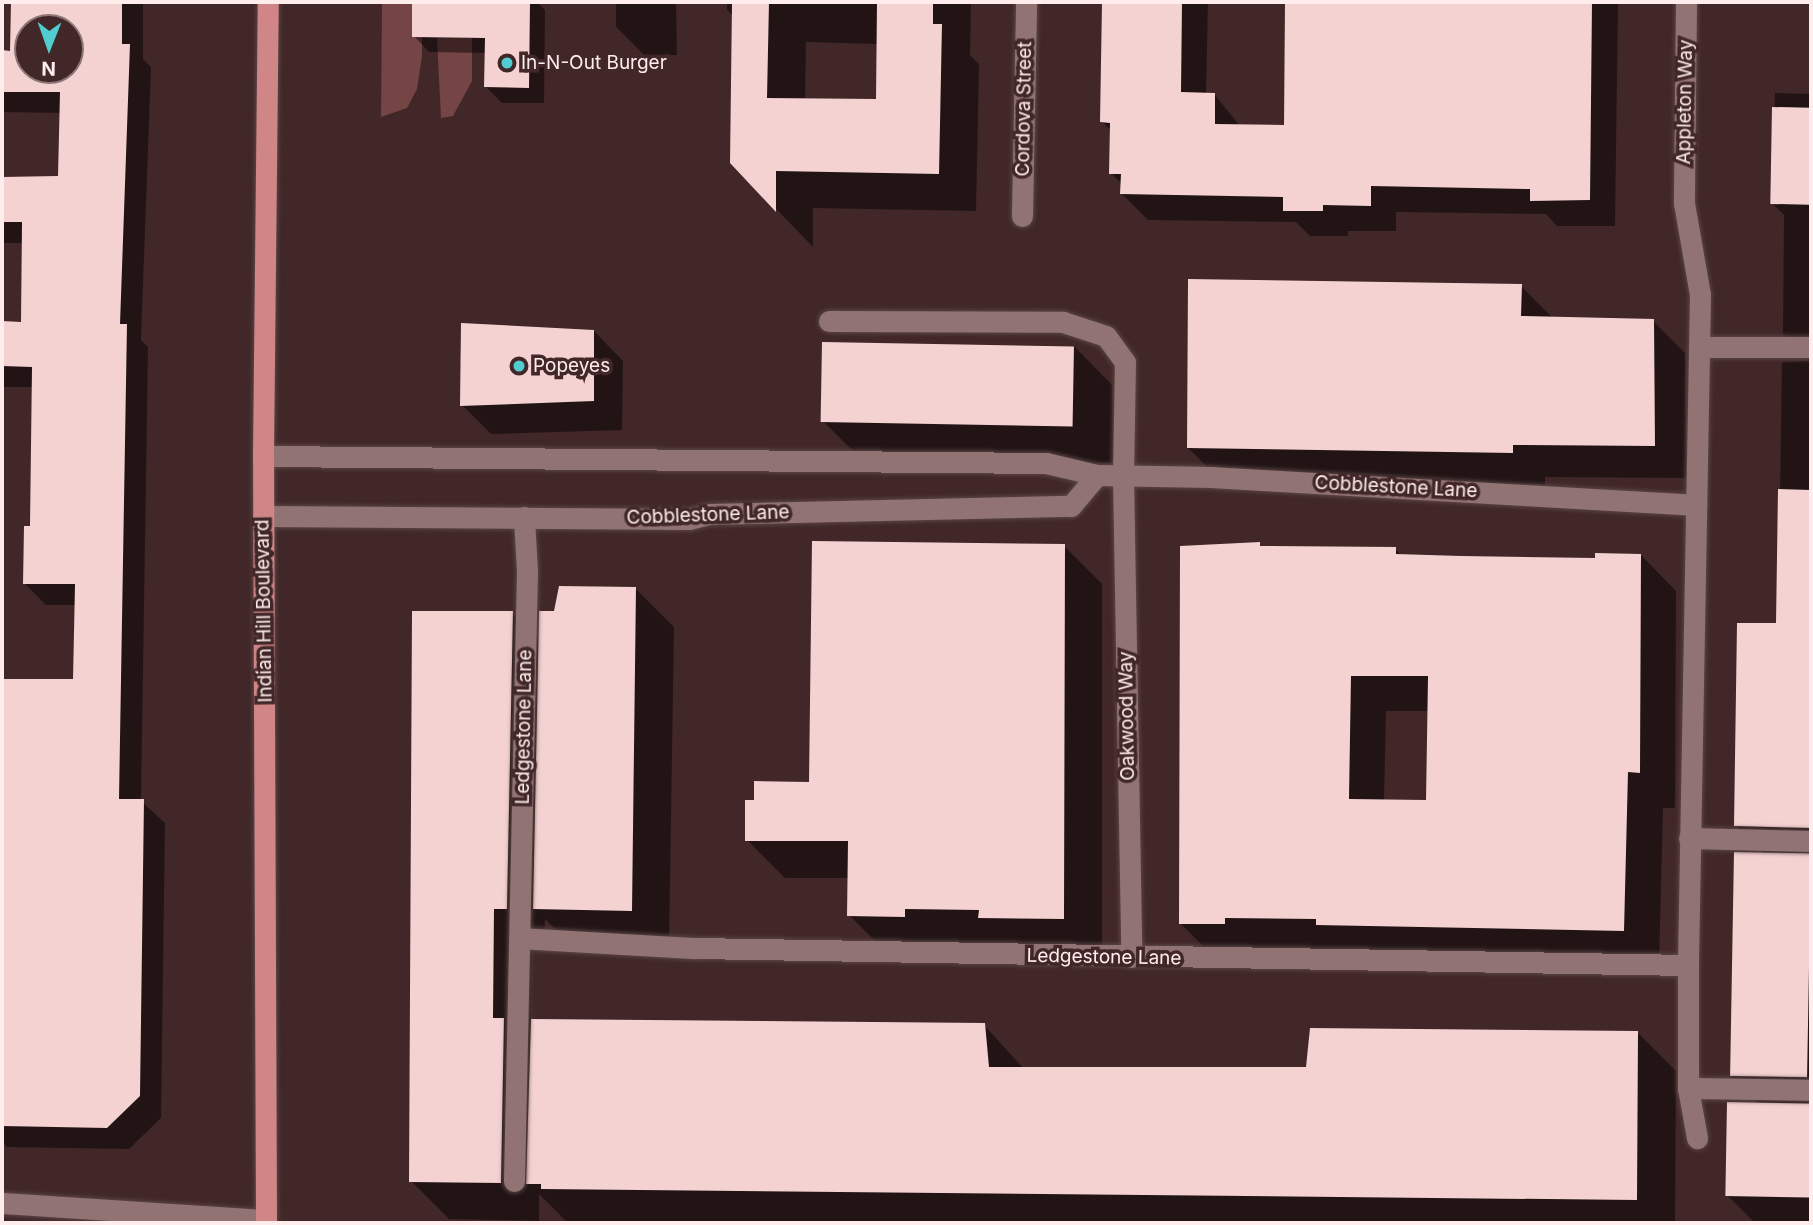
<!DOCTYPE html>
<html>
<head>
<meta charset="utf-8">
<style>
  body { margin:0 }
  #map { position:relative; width:1813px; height:1225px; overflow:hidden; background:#412728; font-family:Inter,sans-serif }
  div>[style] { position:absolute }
  .green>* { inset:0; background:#754445 }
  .shadow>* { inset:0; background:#0007 }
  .building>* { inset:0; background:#f4d2d1; transform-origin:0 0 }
  .roads { filter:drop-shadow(0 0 2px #5a4545) drop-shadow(0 0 2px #5a4545) }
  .street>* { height:21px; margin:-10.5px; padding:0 10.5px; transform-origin:10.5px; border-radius:10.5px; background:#927373 }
  .secondary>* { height:21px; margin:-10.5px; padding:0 10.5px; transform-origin:10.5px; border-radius:10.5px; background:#927373 }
  .primary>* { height:21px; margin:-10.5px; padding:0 10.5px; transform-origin:10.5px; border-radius:10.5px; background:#d08587 }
  .dots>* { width:19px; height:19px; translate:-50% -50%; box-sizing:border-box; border:4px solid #412728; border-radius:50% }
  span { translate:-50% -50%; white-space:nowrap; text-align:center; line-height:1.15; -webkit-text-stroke:7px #412728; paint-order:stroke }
  .poi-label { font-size:19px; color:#feedec }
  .left { translate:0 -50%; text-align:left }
  .street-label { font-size:19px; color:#feedec }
  .frame { position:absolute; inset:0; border:4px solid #feedec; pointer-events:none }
  .north { position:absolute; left:14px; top:14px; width:70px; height:70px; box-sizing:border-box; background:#412728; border:2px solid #8d7676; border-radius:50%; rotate:181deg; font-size:19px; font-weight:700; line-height:28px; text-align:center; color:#feedec }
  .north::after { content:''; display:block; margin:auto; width:24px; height:32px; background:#51ccd1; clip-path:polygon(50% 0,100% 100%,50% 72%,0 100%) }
</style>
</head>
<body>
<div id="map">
  <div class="green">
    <div style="clip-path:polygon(382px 2px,412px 2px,412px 37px,422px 37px,422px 56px,417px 89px,407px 108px,381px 117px)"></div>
    <div style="clip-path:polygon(437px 38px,472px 38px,472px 81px,453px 116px,441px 118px)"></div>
  </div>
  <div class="shadow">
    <div style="clip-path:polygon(evenodd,13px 2px,143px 2px,143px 59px,151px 67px,141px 340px,148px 347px,141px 801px,165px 823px,161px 1118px,129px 1149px,7px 1147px,2px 1142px,2px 681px,75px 681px,76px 605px,46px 605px,24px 583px,31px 528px,34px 387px,2px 387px,2px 323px,23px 324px,24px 243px,2px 243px,2px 179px,60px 178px,61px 113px,2px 112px,2px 52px,12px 52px,13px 2px,28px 28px,70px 28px,70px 70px,28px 70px,28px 28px)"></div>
    <div style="clip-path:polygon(414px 2px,537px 2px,545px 10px,544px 103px,502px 103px,486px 87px,486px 53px,429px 52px,414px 36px)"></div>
    <div style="clip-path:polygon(616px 2px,676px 2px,677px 55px,645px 56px,616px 27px)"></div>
    <div style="clip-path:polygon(evenodd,727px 2px,971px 2px,970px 55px,979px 64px,976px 211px,813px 208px,813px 247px,731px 162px,734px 17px,727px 10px,727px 2px,806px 42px,878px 44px,877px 101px,805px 100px,806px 42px)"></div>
    <div style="clip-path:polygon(1104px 2px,1208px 2px,1206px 94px,1215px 95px,1240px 126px,1285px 127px,1287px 2px,1618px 2px,1615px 226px,1557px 226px,1546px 214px,1396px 212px,1396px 231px,1348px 231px,1348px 236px,1310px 236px,1296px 222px,1148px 220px,1122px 194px,1122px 184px,1111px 173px,1112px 131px,1102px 122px)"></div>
    <div style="clip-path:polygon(1775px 93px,1811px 94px,1811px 1223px,1755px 1223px,1727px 1195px,1759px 1104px,1730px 1075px,1765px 855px,1736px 825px,1778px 625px,1782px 362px,1810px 361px,1783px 333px,1784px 215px,1772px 203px)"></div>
    <div style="clip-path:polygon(1521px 286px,1554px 319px,1653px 321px,1685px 353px,1686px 478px,1545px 477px,1545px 484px,1221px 480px,1188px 448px)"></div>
    <div style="clip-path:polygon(463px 325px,594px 331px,623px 361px,622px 430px,491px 434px,462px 405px)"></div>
    <div style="clip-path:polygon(1074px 346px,1112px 385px,1113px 463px,861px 459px,823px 421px)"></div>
    <div style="clip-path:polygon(evenodd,1259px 544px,1263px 548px,1395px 549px,1402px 556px,1597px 560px,1641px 555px,1676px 591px,1675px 808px,1663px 808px,1659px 966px,1216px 959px,1181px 924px,1259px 544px,1386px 711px,1429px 711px,1428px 802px,1384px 801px,1386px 711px)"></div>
    <div style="clip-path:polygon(1064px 546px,1102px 584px,1102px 956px,887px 953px,849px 915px,849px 878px,785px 878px,747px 840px,756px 801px,811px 783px)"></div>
    <div style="clip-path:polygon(636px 589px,674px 627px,669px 949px,573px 947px,545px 919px,544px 946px,532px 946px,531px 1020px,984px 1025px,1023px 1068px,1308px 1069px,1638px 1033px,1676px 1071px,1675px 1223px,578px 1223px,566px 1221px,539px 1194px,539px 1221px,449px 1219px,411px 1181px,512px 613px,540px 641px,555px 613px)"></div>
  </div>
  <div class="building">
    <div style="clip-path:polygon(evenodd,11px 2px,122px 2px,122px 44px,130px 44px,120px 324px,127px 324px,119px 799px,144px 799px,140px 1096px,107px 1128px,2px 1126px,2px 679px,73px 679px,75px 584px,23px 584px,24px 526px,30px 526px,32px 367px,2px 366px,2px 321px,21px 322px,22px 222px,2px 222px,2px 177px,58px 176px,60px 92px,2px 92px,2px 50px,10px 51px,11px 2px,28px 28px,70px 28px,70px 70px,28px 70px,28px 28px)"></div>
    <div style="clip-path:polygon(412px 2px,530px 2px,529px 88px,484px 87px,485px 38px,412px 37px)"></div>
    <div style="clip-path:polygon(732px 2px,769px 2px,767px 98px,876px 99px,877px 2px,933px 2px,933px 24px,942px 24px,939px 174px,776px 171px,776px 212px,730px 163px)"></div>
    <div style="clip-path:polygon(1102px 2px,1182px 2px,1181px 92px,1215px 93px,1215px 124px,1284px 125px,1285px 2px,1592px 2px,1590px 200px,1530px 201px,1530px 189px,1371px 186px,1371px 206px,1323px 205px,1323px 211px,1283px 211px,1283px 197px,1120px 194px,1121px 174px,1109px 174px,1110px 123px,1100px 122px)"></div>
    <div style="left:1772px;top:107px;width:39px;height:97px;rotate:1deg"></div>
    <div style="clip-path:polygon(1188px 279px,1522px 284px,1521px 316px,1654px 319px,1655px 446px,1513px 445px,1513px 453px,1187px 448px)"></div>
    <div style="clip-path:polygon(461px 323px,594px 330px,594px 401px,460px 406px)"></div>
    <div style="left:822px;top:342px;width:252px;height:80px;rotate:1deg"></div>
    <div style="clip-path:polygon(1778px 489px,1811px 490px,1811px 828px,1734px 826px,1737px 623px,1776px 623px)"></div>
    <div style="clip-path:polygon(812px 541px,1065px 544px,1064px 919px,978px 918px,979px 910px,905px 909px,905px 917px,847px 916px,848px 841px,745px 841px,745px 800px,754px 800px,754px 781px,809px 782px)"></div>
    <div style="clip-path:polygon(evenodd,1260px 542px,1260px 546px,1396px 547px,1396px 554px,1461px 556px,1595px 558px,1595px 553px,1641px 554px,1640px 773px,1628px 772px,1624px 931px,1316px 925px,1316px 919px,1225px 918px,1225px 924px,1179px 924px,1180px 546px,1260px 542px,1351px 676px,1428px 676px,1426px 800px,1349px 799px,1351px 676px)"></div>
    <div style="clip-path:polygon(559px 586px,636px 587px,632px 911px,533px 909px,539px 611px,554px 611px)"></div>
    <div style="clip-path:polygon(412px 611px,513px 611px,507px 909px,494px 909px,493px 1018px,504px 1018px,501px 1183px,409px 1182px)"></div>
    <div style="left:1734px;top:852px;width:77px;height:224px;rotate:1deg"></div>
    <div style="clip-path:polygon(531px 1019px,985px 1023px,989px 1067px,1306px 1067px,1310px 1028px,1638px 1031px,1637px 1200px,541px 1189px,541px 1184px,526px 1184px)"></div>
    <div style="left:1727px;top:1102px;width:84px;height:94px;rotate:1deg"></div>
  </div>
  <div class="roads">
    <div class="street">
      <div style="left:1686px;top:2px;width:201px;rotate:90.6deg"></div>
      <div style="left:1684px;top:203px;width:93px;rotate:80.1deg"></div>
      <div style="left:1700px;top:295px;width:670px;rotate:91.03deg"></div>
      <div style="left:1688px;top:965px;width:123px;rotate:90deg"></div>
      <div style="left:1688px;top:1088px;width:51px;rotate:79.8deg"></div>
      <div style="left:1022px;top:216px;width:214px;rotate:-88.9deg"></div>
      <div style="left:829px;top:321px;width:234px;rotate:0.2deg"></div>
      <div style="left:1063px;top:322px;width:45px;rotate:18deg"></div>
      <div style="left:1106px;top:336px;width:32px;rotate:54deg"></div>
      <div style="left:1125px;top:362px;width:114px;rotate:91deg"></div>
      <div style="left:1123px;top:476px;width:481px;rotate:89deg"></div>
      <div style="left:1700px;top:347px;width:111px"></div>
      <div style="left:263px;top:456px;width:783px;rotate:0.51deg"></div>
      <div style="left:1046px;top:463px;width:52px;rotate:13.2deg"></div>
      <div style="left:1097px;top:475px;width:115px;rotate:1deg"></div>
      <div style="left:1212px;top:477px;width:485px;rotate:3.3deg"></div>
      <div style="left:263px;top:516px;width:426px;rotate:0.4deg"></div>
      <div style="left:689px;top:519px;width:21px;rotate:-14deg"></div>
      <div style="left:709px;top:514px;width:362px;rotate:-1.3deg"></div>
      <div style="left:1071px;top:506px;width:40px;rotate:-50deg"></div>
      <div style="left:1689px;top:838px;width:122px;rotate:1.4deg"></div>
      <div style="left:520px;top:938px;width:175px;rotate:3.3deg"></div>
      <div style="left:695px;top:948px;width:993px;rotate:0.98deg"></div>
      <div style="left:1688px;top:1088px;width:123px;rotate:0.9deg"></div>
      <div style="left:514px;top:1181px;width:610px;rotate:-88.78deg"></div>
      <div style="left:527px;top:571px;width:54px;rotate:-93.2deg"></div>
    </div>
    <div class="secondary">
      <div style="left:2px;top:1203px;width:263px;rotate:3.7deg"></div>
    </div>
    <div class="primary">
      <div style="left:266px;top:1223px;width:767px;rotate:-90.22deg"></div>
      <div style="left:263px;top:456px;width:454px;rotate:-89.4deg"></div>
    </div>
  </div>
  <div class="dots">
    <div style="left:507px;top:63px;background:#51ccd1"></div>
    <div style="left:519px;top:366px;background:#51ccd1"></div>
  </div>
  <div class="poi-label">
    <span class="left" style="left:521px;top:63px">In-N-Out Burger</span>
    <span class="left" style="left:533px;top:366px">Popeyes</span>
  </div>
  <div class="street-label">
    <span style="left:1685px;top:102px;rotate:-89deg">Appleton Way</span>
    <span style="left:1024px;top:109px;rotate:-89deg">Cordova Street</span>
    <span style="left:1396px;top:487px;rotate:3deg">Cobblestone Lane</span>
    <span style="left:708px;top:515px;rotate:-2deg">Cobblestone Lane</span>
    <span style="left:264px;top:611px;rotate:-91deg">Indian Hill Boulevard</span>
    <span style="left:1127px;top:716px;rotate:-91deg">Oakwood Way</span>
    <span style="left:524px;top:727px;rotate:-89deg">Ledgestone Lane</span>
    <span style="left:1104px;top:957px;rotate:1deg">Ledgestone Lane</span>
  </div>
  <div class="frame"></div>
  <div class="north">N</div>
</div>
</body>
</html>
